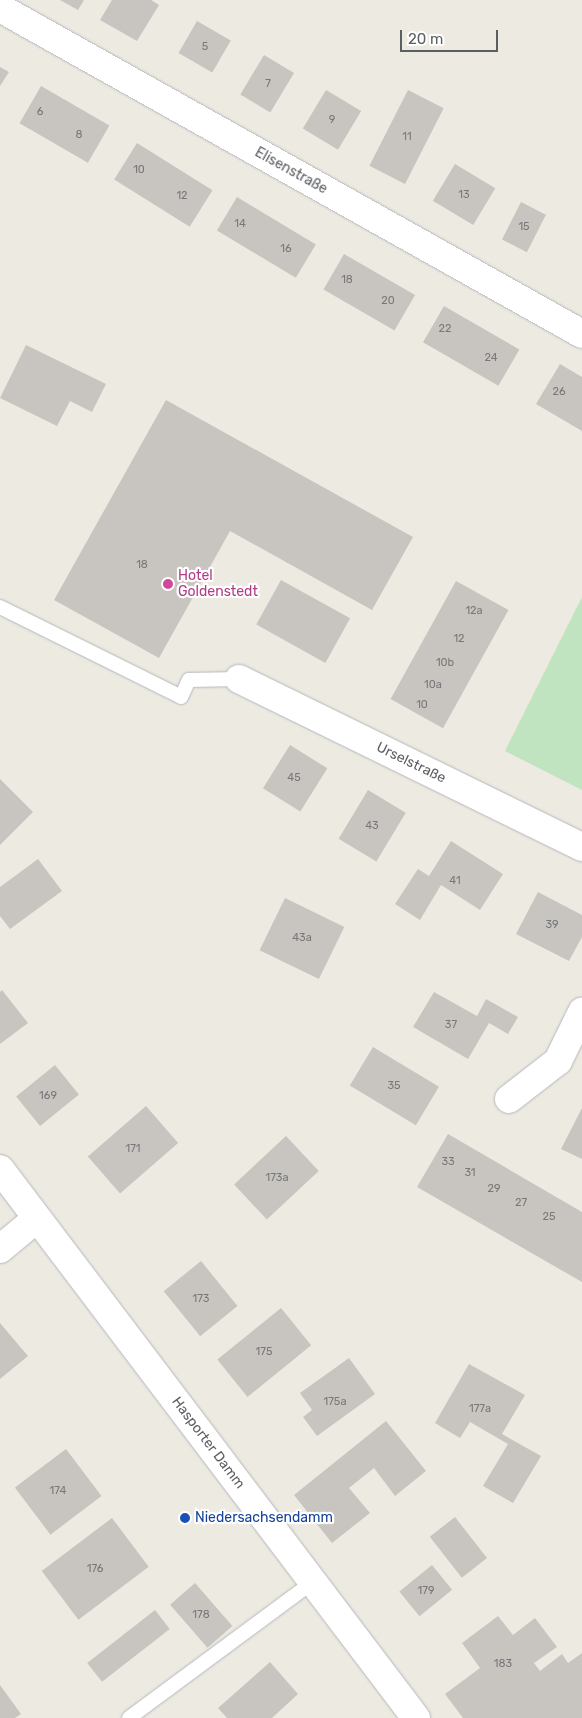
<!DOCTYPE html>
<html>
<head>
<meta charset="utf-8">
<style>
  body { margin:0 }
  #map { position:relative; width:582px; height:1718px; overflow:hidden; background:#edeae2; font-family:Rubik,sans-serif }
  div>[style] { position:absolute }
  .green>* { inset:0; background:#c0e3c0 }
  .building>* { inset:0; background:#c8c5c0; transform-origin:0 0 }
  .roads { filter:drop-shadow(0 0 1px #b5b8bc) drop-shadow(0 0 1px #b5b8bc) }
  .service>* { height:14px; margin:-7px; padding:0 7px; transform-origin:7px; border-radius:7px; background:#fff }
  .minor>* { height:28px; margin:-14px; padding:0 14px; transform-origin:14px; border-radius:14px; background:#fff }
  .secondary>* { height:28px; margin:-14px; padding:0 14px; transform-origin:14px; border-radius:14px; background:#fff }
  .dots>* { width:14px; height:14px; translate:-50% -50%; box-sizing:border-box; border:2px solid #fff; border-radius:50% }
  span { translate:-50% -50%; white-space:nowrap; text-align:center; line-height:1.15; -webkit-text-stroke:4.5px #fff; paint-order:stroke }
  .number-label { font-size:11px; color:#76787a }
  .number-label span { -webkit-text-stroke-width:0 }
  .street-label { font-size:14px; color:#5b5e62 }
  .hotel-label { font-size:14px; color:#b23c85 }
  .left { translate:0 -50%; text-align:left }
  .transit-label { font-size:14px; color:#164399 }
  .scale { position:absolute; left:400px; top:30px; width:98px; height:22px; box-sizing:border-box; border:2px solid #5b5e62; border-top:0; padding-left:6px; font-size:15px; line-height:18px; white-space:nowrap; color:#5b5e62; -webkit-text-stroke:4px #fff; paint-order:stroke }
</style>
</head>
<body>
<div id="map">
  <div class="green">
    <div style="clip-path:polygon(582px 597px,582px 790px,505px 751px)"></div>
  </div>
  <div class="building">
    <div style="clip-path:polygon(60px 0,84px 0,78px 10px)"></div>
    <div style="clip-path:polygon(112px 0,151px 0,159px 5px,137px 41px,100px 20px)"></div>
    <div style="left:197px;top:21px;width:39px;height:37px;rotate:30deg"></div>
    <div style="left:264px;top:55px;width:35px;height:46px;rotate:31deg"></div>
    <div style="clip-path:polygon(0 67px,9px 72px,0 86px)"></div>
    <div style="left:41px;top:86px;width:79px;height:43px;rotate:30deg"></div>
    <div style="left:326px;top:90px;width:41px;height:45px;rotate:31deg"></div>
    <div style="left:408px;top:90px;width:40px;height:85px;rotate:27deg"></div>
    <div style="left:137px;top:143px;width:89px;height:43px;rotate:32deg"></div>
    <div style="left:455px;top:164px;width:47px;height:43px;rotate:31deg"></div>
    <div style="left:237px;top:197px;width:92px;height:39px;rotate:31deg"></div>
    <div style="left:521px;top:202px;width:28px;height:42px;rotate:27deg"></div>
    <div style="left:344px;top:254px;width:82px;height:41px;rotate:30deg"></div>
    <div style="left:444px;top:306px;width:87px;height:42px;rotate:30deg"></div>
    <div style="clip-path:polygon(26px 345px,106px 384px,92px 412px,70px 401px,57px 426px,0 398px)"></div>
    <div style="clip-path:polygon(560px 364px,582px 377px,582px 431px,536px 404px)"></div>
    <div style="clip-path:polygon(166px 400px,413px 537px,372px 610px,230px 531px,159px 658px,54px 600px)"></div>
    <div style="left:281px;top:580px;width:79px;height:51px;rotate:29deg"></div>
    <div style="left:456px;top:581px;width:60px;height:135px;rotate:29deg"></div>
    <div style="left:290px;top:745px;width:44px;height:51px;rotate:32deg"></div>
    <div style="clip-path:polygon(0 779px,33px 812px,0 845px)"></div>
    <div style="left:368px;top:790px;width:44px;height:57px;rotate:31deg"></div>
    <div style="clip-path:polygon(451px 841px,503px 874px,480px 910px,441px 885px,420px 920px,395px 904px,418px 869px,429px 876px)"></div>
    <div style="clip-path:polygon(38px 859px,62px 891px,10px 929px,0 916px,0 887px)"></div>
    <div style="clip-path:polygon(538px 892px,582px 915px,582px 937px,569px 961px,516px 934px)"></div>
    <div style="left:285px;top:898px;width:66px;height:58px;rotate:26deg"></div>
    <div style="clip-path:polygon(2px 990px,28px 1023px,0 1044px,0 992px)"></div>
    <div style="clip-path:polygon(434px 992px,477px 1016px,486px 999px,518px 1017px,508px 1034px,489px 1023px,468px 1059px,413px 1027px)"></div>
    <div style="left:373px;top:1047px;width:77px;height:45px;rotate:31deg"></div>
    <div style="left:55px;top:1065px;width:38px;height:50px;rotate:51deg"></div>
    <div style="left:146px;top:1106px;width:49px;height:77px;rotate:49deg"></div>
    <div style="clip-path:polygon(582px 1108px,582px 1159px,561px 1149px)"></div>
    <div style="clip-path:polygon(448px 1134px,582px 1212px,582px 1282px,417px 1187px)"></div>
    <div style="left:286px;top:1136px;width:48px;height:71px;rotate:47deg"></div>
    <div style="left:201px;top:1261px;width:58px;height:48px;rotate:51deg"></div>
    <div style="left:281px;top:1308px;width:48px;height:82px;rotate:51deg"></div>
    <div style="clip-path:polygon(0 1323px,28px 1356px,0 1379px)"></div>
    <div style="clip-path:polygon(349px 1358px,375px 1394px,317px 1436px,303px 1417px,312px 1410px,300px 1393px)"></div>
    <div style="clip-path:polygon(469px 1364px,525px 1395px,502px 1434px,541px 1456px,513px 1503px,483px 1486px,508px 1444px,470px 1422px,460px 1438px,435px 1423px)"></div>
    <div style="clip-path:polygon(386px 1421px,426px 1471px,395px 1496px,374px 1468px,349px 1488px,370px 1513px,332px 1543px,294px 1495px)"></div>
    <div style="left:66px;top:1449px;width:59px;height:64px;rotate:53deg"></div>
    <div style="left:455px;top:1517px;width:52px;height:32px;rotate:52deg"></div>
    <div style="left:112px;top:1518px;width:61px;height:88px;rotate:53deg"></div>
    <div style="left:432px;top:1565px;width:32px;height:42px;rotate:51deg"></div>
    <div style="left:195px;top:1583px;width:57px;height:33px;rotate:49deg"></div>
    <div style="left:155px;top:1610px;width:24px;height:86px;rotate:52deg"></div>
    <div style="clip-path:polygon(498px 1616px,513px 1635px,535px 1618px,557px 1647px,534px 1663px,540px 1671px,562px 1654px,568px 1663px,582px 1653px,582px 1718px,463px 1718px,445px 1694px,480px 1668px,462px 1643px)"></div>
    <div style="clip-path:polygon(270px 1662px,298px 1694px,272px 1718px,227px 1718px,218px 1708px)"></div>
    <div style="clip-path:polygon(0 1685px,21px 1714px,15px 1718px,0 1718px)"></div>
  </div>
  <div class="roads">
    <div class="service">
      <div style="left:0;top:607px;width:202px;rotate:26.4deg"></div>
      <div style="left:181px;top:697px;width:19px;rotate:-65deg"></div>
      <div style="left:189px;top:680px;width:50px;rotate:-1.1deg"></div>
      <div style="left:129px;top:1718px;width:229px;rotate:-36.5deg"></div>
    </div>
    <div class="minor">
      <div style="left:0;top:8px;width:667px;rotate:29.25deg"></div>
      <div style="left:239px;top:679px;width:382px;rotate:26.1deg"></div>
      <div style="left:509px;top:1099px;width:62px;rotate:-37.8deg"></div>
      <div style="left:558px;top:1061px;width:55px;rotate:-63.9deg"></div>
      <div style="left:0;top:1249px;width:47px;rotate:-39.8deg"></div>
    </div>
    <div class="secondary">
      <div style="left:0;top:1169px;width:689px;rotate:52.85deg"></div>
    </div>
  </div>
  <div class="dots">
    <div style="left:168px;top:584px;background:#d1479c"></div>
    <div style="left:185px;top:1518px;background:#1a4fb4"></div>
  </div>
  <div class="number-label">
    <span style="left:205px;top:47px">5</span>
    <span style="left:268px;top:84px">7</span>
    <span style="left:40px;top:112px">6</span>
    <span style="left:332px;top:120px">9</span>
    <span style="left:79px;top:135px">8</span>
    <span style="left:407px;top:137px">11</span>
    <span style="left:139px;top:170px">10</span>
    <span style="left:464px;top:195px">13</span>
    <span style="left:182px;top:196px">12</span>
    <span style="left:240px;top:224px">14</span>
    <span style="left:524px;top:227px">15</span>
    <span style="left:286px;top:249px">16</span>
    <span style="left:347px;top:280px">18</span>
    <span style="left:388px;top:301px">20</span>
    <span style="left:445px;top:329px">22</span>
    <span style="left:491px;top:358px">24</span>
    <span style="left:559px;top:392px">26</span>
    <span style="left:142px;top:565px">18</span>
    <span style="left:474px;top:611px">12a</span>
    <span style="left:459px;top:639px">12</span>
    <span style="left:445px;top:663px">10b</span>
    <span style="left:433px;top:685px">10a</span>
    <span style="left:422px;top:705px">10</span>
    <span style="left:294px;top:778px">45</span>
    <span style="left:372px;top:826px">43</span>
    <span style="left:455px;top:881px">41</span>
    <span style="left:552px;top:925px">39</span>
    <span style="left:302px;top:938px">43a</span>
    <span style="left:451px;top:1025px">37</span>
    <span style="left:394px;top:1086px">35</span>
    <span style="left:48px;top:1096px">169</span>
    <span style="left:133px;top:1149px">171</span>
    <span style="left:448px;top:1162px">33</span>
    <span style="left:470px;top:1173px">31</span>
    <span style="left:277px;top:1178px">173a</span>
    <span style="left:494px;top:1189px">29</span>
    <span style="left:521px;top:1203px">27</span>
    <span style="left:549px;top:1217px">25</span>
    <span style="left:201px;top:1299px">173</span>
    <span style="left:264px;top:1352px">175</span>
    <span style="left:335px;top:1402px">175a</span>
    <span style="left:480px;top:1409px">177a</span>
    <span style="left:58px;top:1491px">174</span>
    <span style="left:95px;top:1569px">176</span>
    <span style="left:426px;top:1591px">179</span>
    <span style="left:201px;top:1615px">178</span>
    <span style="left:503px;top:1664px">183</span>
  </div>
  <div class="street-label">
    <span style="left:291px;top:171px;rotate:29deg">Elisenstraße</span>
    <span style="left:411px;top:763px;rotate:26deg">Urselstraße</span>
    <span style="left:208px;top:1443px;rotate:53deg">Hasporter Damm</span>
  </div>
  <div class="hotel-label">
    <span class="left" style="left:178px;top:584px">Hotel<br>Goldenstedt</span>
  </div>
  <div class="transit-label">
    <span class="left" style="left:195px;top:1518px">Niedersachsendamm</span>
  </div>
  <div class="scale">20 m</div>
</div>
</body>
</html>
